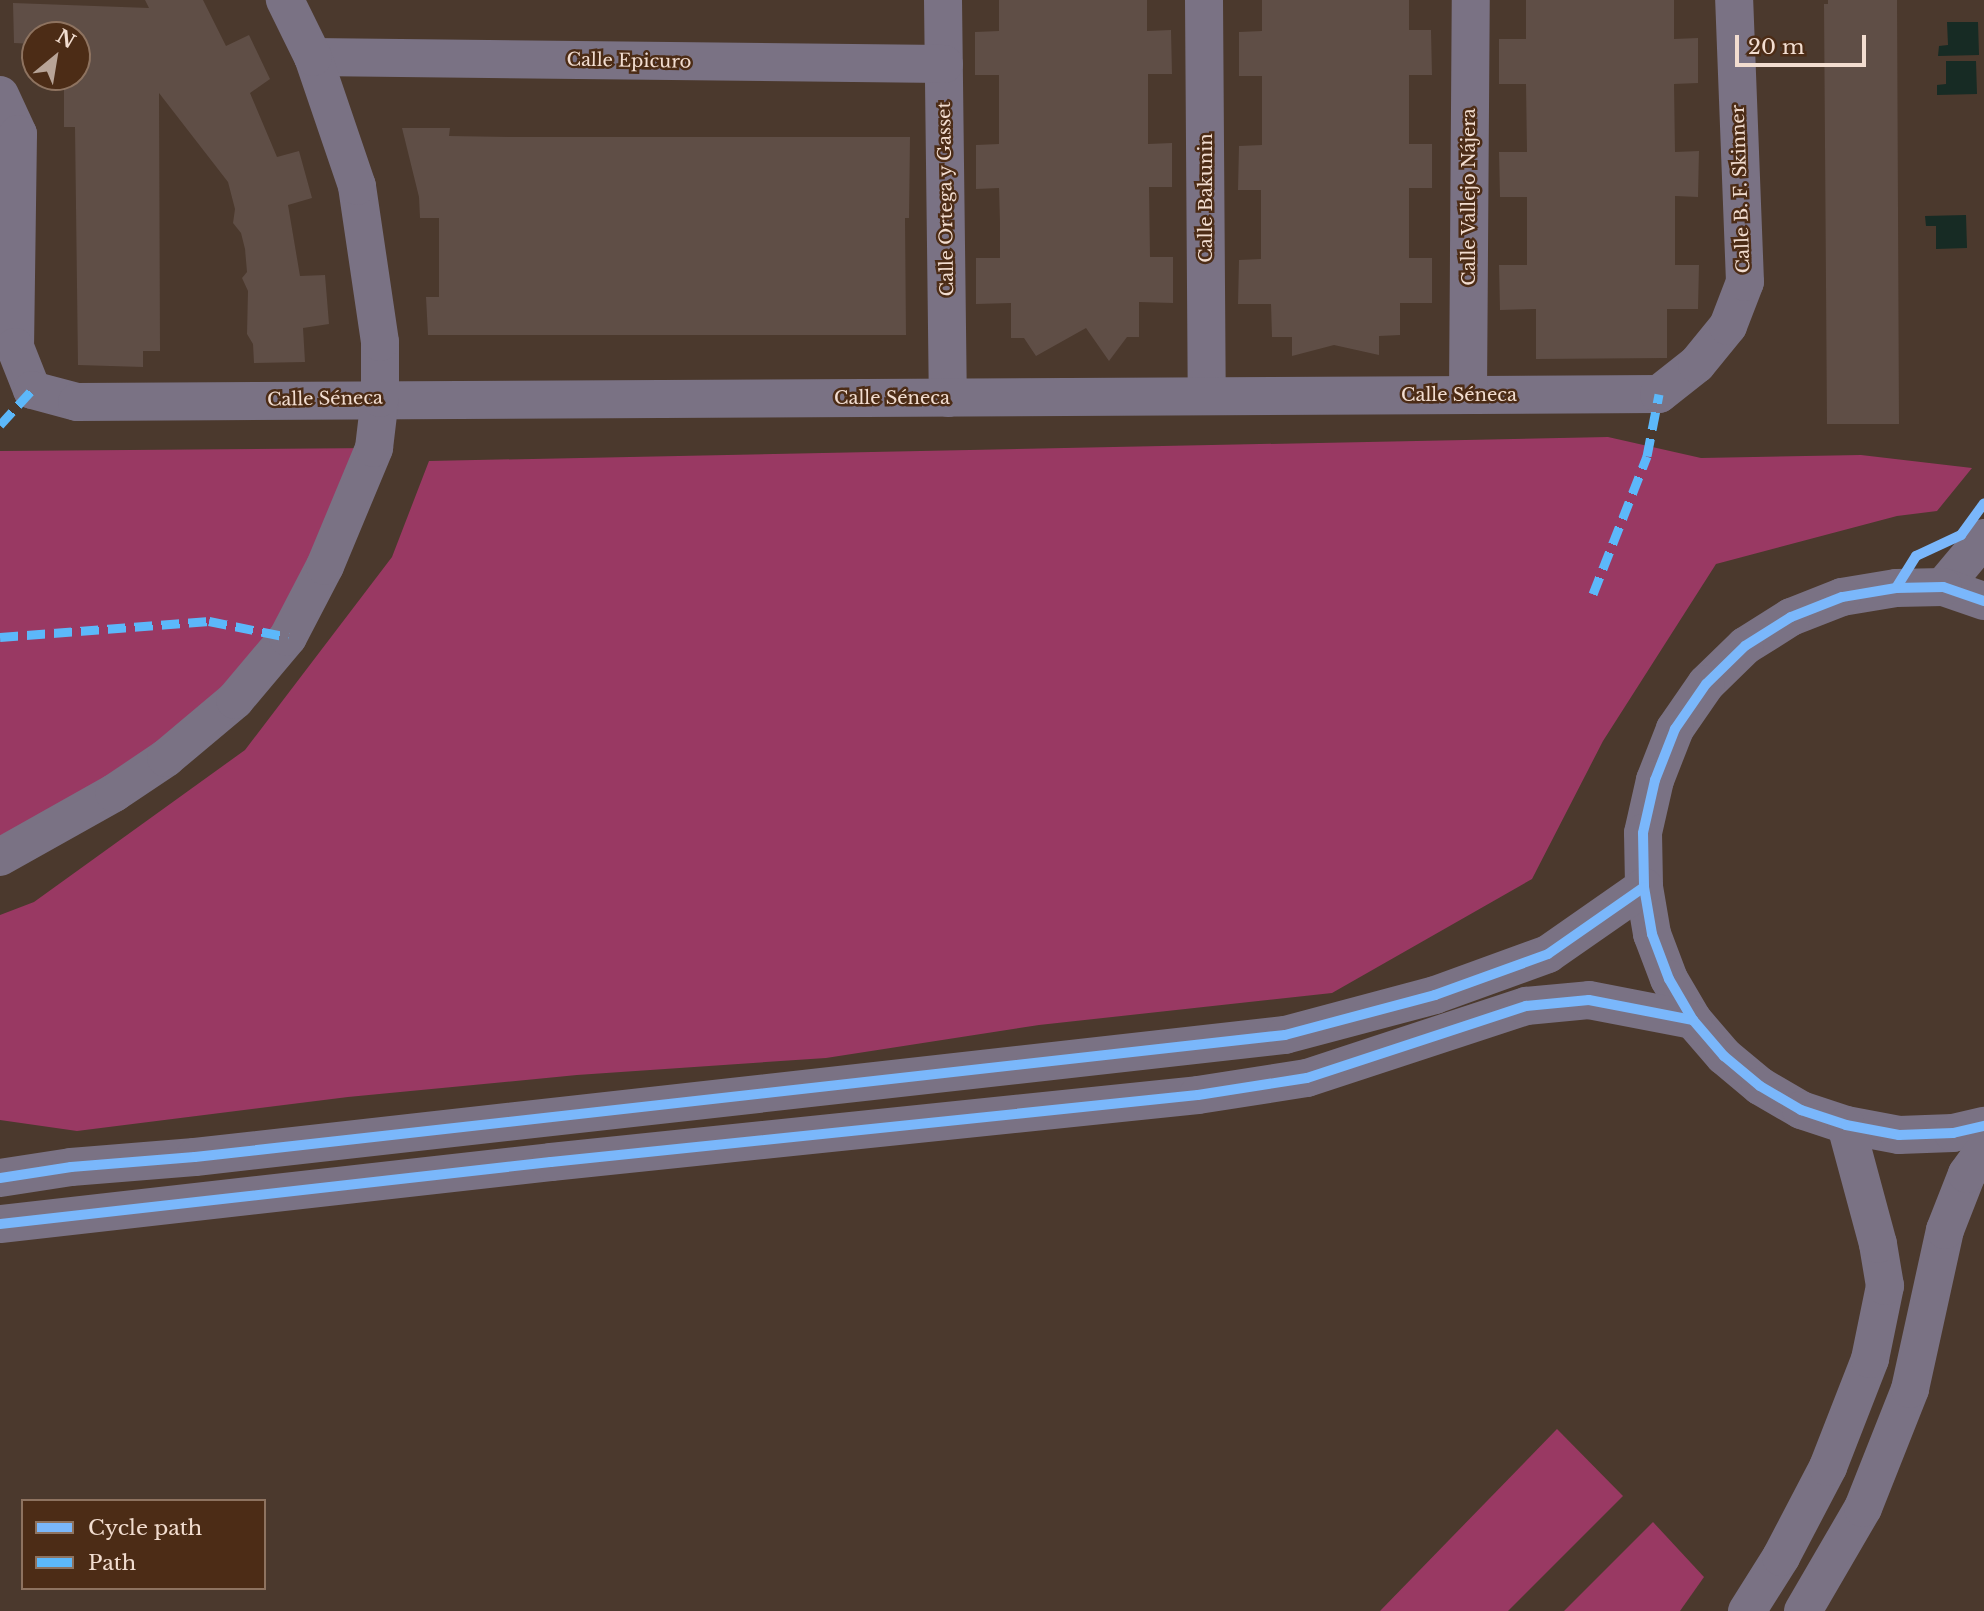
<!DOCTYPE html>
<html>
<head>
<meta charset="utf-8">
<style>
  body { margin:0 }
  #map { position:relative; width:1984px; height:1611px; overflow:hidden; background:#4b392d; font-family:"Libre Baskerville",serif }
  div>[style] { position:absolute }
  .green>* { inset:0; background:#993963 }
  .water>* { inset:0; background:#172b24 }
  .building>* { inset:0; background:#5f4e46 }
  .minor>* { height:38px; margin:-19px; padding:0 19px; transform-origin:19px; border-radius:19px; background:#7a7284 }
  .quiet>* { height:9px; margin-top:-4.5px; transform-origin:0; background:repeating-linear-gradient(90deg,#5cb8fa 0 18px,transparent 0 27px) }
  .cycleway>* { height:10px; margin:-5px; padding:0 5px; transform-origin:5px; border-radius:5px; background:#7ab7fb }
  span { translate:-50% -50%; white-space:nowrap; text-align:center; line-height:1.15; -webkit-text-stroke:5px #4c2c16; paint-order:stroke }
  .street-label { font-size:18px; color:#f2ddd0 }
  .legend { position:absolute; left:21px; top:1499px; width:245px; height:91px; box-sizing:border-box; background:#4c2c16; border:2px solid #8e7360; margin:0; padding:9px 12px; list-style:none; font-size:21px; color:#f2ddd0 }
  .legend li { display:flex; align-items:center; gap:14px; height:35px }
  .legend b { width:35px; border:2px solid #8e7360 }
  .north { position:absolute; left:21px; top:21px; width:70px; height:70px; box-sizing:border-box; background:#4c2c16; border:2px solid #8e7360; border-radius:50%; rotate:30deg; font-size:19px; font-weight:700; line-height:28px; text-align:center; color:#f2ddd0 }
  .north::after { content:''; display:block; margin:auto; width:24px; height:32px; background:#b8a497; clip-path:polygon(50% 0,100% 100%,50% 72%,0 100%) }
  .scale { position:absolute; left:1735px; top:35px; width:131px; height:32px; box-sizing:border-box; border:4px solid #f2ddd0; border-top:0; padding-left:9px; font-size:21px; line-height:24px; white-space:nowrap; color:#f2ddd0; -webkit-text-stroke:5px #4c2c16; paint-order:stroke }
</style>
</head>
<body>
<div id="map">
  <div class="green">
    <div style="clip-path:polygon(1608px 437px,1701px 458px,1861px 455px,1972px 468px,1937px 511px,1897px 516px,1716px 564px,1603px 741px,1532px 879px,1332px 993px,1039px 1025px,826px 1058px,577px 1075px,348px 1097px,77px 1131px,0 1120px,0 915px,34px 902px,245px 750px,392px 557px,429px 461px)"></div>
    <div style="clip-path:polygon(374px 448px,235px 700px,0 854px,0 451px)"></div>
    <div style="clip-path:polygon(1557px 1429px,1623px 1496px,1508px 1611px,1380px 1611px)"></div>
    <div style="clip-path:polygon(1653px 1522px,1704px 1577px,1680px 1611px,1564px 1611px)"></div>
  </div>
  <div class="water">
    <div style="clip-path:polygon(1947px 22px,1978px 22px,1979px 55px,1938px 56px,1939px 46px,1948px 45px)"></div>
    <div style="clip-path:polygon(1946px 61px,1976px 61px,1977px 94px,1937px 95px,1937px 85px,1946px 84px)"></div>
    <div style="clip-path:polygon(1966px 215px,1967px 248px,1936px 249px,1936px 226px,1926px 226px,1925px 216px)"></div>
  </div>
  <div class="building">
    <div style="clip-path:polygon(145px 0,203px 0,226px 46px,249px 35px,270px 79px,250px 93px,277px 157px,299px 151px,312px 198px,288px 205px,300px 276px,325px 275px,329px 324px,303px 328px,305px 362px,254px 363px,253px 344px,247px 334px,248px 291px,242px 278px,247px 272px,245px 249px,241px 233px,233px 223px,235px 209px,228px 182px,159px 93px,160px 351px,143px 351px,143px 367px,78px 365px,75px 127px,64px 127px,64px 86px,47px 87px,47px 77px,77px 77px,77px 35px,35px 35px,35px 44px,14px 43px,13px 3px,149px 8px)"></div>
    <div style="clip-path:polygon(999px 0,1147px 0,1147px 31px,1171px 30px,1172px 74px,1148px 74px,1148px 144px,1172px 143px,1172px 187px,1149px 187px,1150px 257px,1173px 257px,1173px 303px,1139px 302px,1139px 337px,1127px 337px,1109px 361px,1086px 328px,1036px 356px,1024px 338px,1011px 338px,1011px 303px,976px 304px,976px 258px,1000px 258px,1000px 223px,999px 188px,976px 189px,976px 145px,999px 144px,999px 75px,975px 75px,975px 32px,999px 31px)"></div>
    <div style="clip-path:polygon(1262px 0,1409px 0,1409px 30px,1431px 30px,1432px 75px,1409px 75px,1409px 144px,1432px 144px,1432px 188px,1409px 188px,1409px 258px,1432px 258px,1432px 303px,1400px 303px,1400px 335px,1379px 336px,1379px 355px,1334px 345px,1292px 356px,1292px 337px,1272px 337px,1271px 304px,1238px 304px,1239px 260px,1261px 259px,1261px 190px,1238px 190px,1239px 146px,1262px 145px,1262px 76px,1239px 76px,1239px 32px,1262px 31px)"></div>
    <div style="clip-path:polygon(1526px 0,1674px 0,1674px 39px,1698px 38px,1698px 83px,1674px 84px,1675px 152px,1699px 151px,1698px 197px,1675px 196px,1675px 265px,1699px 265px,1698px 309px,1667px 309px,1667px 358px,1536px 359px,1536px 309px,1500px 310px,1499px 265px,1527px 265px,1527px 197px,1500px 197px,1499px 152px,1527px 152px,1526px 84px,1499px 84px,1499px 39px,1526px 39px)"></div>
    <div style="clip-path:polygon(1828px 0,1897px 0,1899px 424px,1827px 424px,1824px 4px,1828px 4px)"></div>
    <div style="clip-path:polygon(402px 128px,450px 128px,449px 136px,509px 137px,910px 137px,909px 218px,905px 218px,906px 335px,428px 335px,426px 297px,439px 297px,439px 218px,420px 218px,419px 197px)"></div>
  </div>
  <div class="minor">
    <div style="left:943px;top:0;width:398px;rotate:89.3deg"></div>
    <div style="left:1204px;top:0;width:396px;rotate:89.6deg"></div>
    <div style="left:313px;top:57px;width:631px;rotate:0.64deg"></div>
    <div style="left:0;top:95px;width:43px;rotate:65.2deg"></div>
    <div style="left:18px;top:134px;width:213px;rotate:90.8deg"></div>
    <div style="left:15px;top:347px;width:46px;rotate:68.4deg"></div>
    <div style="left:32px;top:390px;width:47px;rotate:14.9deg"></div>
    <div style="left:77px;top:402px;width:1582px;rotate:-0.29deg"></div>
    <div style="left:1659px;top:394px;width:48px;rotate:-38.3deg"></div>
    <div style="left:1697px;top:364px;width:49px;rotate:-50.8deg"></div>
    <div style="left:1728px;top:326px;width:47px;rotate:-68.9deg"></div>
    <div style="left:1745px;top:282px;width:282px;rotate:-92.2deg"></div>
    <div style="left:1468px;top:395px;width:395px;rotate:-89.6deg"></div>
    <div style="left:1943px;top:587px;width:64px;rotate:-50.1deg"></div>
    <div style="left:1984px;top:601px;width:43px;rotate:-161.1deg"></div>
    <div style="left:1943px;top:587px;width:47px;rotate:178.8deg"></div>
    <div style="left:1896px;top:588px;width:55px;rotate:170.5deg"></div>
    <div style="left:1842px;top:597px;width:55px;rotate:158.6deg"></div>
    <div style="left:1791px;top:617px;width:54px;rotate:147.8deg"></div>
    <div style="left:1745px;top:646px;width:54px;rotate:135.7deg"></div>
    <div style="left:1706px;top:684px;width:55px;rotate:124.6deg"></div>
    <div style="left:1675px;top:729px;width:55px;rotate:111.4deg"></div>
    <div style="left:1655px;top:780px;width:54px;rotate:102.8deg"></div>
    <div style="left:1643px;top:833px;width:54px;rotate:88.9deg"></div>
    <div style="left:1644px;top:887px;width:48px;rotate:80.3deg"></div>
    <div style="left:1652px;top:934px;width:48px;rotate:69.3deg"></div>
    <div style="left:1669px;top:979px;width:48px;rotate:59.7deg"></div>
    <div style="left:1693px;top:1020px;width:48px;rotate:49.3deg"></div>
    <div style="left:1724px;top:1056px;width:47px;rotate:39.8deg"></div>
    <div style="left:1760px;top:1086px;width:48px;rotate:30.3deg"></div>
    <div style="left:1801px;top:1110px;width:47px;rotate:18.4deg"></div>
    <div style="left:1846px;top:1125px;width:54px;rotate:10.7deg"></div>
    <div style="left:1899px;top:1135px;width:54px;rotate:-2.1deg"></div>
    <div style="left:1953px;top:1133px;width:32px;rotate:-13deg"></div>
    <div style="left:0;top:857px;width:131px;rotate:-29.3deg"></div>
    <div style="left:114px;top:793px;width:63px;rotate:-33.9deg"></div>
    <div style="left:166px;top:758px;width:90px;rotate:-40deg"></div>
    <div style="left:235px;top:700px;width:82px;rotate:-49.9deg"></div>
    <div style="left:288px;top:637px;width:80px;rotate:-62.5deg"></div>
    <div style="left:325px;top:566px;width:128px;rotate:-67.4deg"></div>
    <div style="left:374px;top:448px;width:50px;rotate:-83.2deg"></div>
    <div style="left:380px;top:398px;width:56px;rotate:-90deg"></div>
    <div style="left:380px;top:342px;width:158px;rotate:-98.4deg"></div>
    <div style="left:357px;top:186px;width:136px;rotate:-108.8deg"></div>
    <div style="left:313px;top:57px;width:64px;rotate:-116.2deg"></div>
    <div style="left:0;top:1178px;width:72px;rotate:-8.8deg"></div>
    <div style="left:71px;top:1167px;width:124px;rotate:-4.6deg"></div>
    <div style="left:195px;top:1157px;width:1097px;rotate:-6.39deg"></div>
    <div style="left:1285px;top:1035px;width:155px;rotate:-14.9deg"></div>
    <div style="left:1435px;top:995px;width:120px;rotate:-19.9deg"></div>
    <div style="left:1548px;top:954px;width:117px;rotate:-34.9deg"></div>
    <div style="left:0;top:1224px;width:554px;rotate:-6.42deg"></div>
    <div style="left:551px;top:1162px;width:650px;rotate:-5.91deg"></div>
    <div style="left:1198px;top:1095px;width:110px;rotate:-8.9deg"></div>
    <div style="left:1307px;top:1078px;width:231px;rotate:-18.2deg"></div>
    <div style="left:1526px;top:1006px;width:63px;rotate:-5.4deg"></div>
    <div style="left:1589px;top:1000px;width:106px;rotate:10.9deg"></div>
    <div style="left:1747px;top:1611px;width:64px;rotate:-57.8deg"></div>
    <div style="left:1781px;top:1557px;width:102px;rotate:-62.4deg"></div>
    <div style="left:1828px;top:1467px;width:116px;rotate:-68.7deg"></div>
    <div style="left:1870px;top:1359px;width:75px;rotate:-78.4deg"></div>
    <div style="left:1885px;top:1286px;width:43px;rotate:-99.5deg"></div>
    <div style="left:1878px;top:1244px;width:123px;rotate:-105.1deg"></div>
    <div style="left:1803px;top:1611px;width:119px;rotate:-59.8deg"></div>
    <div style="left:1863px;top:1508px;width:128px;rotate:-68.4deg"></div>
    <div style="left:1910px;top:1389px;width:163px;rotate:-77.6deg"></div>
    <div style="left:1945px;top:1230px;width:60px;rotate:-68.6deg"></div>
    <div style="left:1967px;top:1174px;width:29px;rotate:-54deg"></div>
  </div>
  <div class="quiet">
    <div style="left:0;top:425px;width:47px;rotate:-47.6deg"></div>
    <div style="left:1593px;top:594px;width:148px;rotate:-68.6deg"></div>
    <div style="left:1647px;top:456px;width:63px;rotate:-79deg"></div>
    <div style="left:0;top:637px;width:210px;rotate:-4.4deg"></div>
    <div style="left:209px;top:621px;width:81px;rotate:11.4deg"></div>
  </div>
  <div class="cycleway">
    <div style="left:1896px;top:588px;width:38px;rotate:-58deg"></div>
    <div style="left:1916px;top:556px;width:50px;rotate:-25deg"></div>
    <div style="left:1961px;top:535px;width:39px;rotate:-54deg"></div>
    <div style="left:1984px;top:601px;width:43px;rotate:-161.1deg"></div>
    <div style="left:1943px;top:587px;width:47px;rotate:178.8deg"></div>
    <div style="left:1896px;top:588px;width:55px;rotate:170.5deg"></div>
    <div style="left:1842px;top:597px;width:55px;rotate:158.6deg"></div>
    <div style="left:1791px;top:617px;width:54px;rotate:147.8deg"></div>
    <div style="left:1745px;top:646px;width:54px;rotate:135.7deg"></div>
    <div style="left:1706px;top:684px;width:55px;rotate:124.6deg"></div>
    <div style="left:1675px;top:729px;width:55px;rotate:111.4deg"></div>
    <div style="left:1655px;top:780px;width:54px;rotate:102.8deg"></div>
    <div style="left:1643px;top:833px;width:54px;rotate:88.9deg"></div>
    <div style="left:1644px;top:887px;width:48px;rotate:80.3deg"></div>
    <div style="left:1652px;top:934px;width:48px;rotate:69.3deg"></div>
    <div style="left:1669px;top:979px;width:48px;rotate:59.7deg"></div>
    <div style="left:1693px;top:1020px;width:48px;rotate:49.3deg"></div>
    <div style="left:1724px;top:1056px;width:47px;rotate:39.8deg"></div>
    <div style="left:1760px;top:1086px;width:48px;rotate:30.3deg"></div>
    <div style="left:1801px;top:1110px;width:47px;rotate:18.4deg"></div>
    <div style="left:1846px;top:1125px;width:54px;rotate:10.7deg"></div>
    <div style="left:1899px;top:1135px;width:54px;rotate:-2.1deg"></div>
    <div style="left:1953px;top:1133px;width:32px;rotate:-13deg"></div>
    <div style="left:0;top:1178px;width:72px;rotate:-8.8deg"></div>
    <div style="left:71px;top:1167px;width:124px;rotate:-4.6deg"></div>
    <div style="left:195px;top:1157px;width:1097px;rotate:-6.39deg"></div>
    <div style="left:1285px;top:1035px;width:155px;rotate:-14.9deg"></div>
    <div style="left:1435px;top:995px;width:120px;rotate:-19.9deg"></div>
    <div style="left:1548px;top:954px;width:117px;rotate:-34.9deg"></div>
    <div style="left:0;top:1224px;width:554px;rotate:-6.42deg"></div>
    <div style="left:551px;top:1162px;width:650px;rotate:-5.91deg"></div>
    <div style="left:1198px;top:1095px;width:110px;rotate:-8.9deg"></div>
    <div style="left:1307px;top:1078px;width:231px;rotate:-18.2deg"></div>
    <div style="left:1526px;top:1006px;width:63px;rotate:-5.4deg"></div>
    <div style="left:1589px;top:1000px;width:106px;rotate:10.9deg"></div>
  </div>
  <div class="street-label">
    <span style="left:629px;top:61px;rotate:1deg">Calle Epicuro</span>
    <span style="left:1741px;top:189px;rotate:-92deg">Calle B. F. Skinner</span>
    <span style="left:1469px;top:197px;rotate:-90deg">Calle Vallejo Nájera</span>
    <span style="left:1206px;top:198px;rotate:-90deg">Calle Bakunin</span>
    <span style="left:946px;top:199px;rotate:-91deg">Calle Ortega y Gasset</span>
    <span style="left:1459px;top:395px">Calle Séneca</span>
    <span style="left:892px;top:398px">Calle Séneca</span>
    <span style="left:325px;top:399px;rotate:-1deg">Calle Séneca</span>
  </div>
  <ul class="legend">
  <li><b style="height:9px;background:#7ab7fb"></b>Cycle path</li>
  <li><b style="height:9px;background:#5cb8fa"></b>Path</li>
  </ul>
  <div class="north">N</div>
  <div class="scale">20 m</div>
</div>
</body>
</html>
